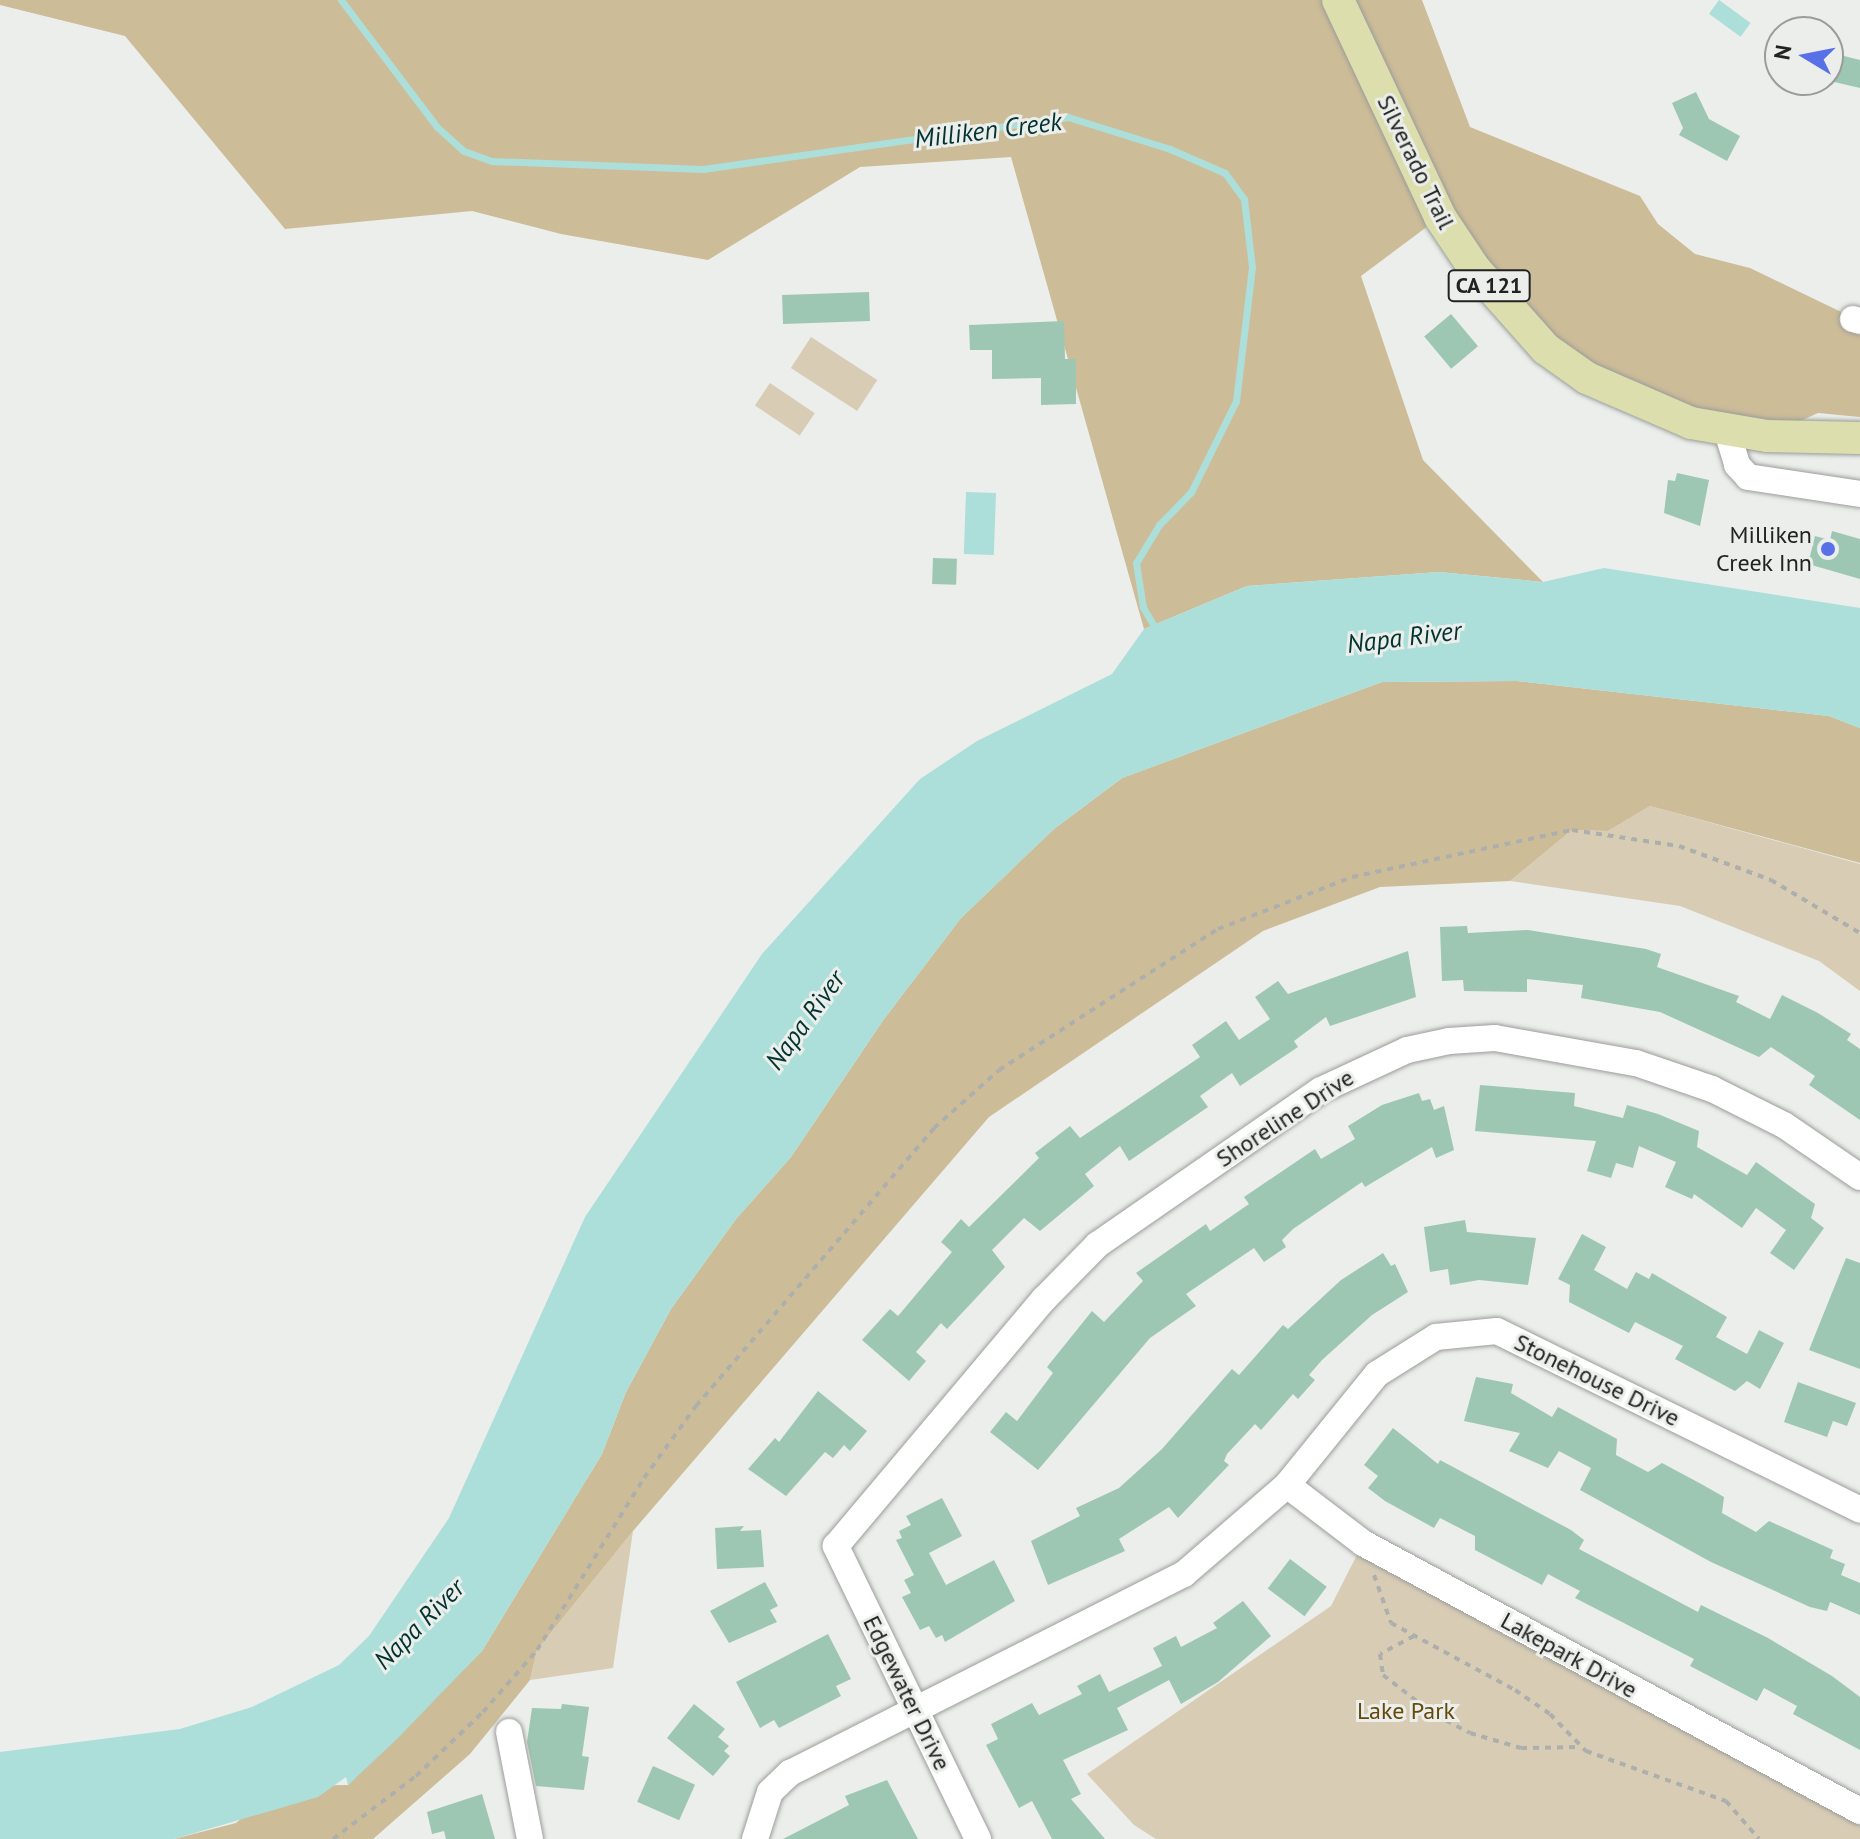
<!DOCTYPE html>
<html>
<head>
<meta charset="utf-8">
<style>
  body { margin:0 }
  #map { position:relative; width:1860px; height:1839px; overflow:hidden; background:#ebeeea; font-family:"PT Sans",sans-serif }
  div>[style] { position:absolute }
  .green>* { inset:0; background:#d8ccb5; transform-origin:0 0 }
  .forest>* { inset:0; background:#cdbc98 }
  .water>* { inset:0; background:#acdeda; transform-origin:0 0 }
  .stream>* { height:7px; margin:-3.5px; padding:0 3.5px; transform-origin:3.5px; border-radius:3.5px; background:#acdeda }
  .building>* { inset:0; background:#9ec7b3; transform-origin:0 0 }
  .path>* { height:4px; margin-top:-2px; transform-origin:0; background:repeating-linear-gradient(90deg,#adafac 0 6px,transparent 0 12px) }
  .roads { filter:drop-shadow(0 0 2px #9b9d9a) drop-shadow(0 0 2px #9b9d9a) }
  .minor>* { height:26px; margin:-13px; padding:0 13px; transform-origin:13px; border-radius:13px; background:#fff }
  .major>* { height:32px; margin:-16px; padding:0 16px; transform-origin:16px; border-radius:16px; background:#dcdfad }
  .dots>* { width:22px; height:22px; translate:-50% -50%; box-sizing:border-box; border:4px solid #ebeeea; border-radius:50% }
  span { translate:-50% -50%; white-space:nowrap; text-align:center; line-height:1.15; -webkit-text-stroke:6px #ebeeea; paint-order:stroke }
  .shield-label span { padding:2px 6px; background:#ebeeea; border:2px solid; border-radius:6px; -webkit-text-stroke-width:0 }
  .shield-label { font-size:22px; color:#212221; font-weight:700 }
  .street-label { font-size:24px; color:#212221 }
  .poi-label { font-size:24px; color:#212221 }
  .right { translate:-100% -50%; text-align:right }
  .park-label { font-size:24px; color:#634a0b }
  .water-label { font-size:26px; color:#013331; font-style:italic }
  .north { position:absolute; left:1764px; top:16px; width:80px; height:80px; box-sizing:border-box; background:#ebeeea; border:2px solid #9a9c9a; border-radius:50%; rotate:280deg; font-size:22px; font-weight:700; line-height:32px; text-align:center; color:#212221 }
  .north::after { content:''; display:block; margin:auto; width:28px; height:36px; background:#5871e7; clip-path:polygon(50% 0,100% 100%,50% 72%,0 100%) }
</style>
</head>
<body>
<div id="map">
  <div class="green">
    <div style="left:811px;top:337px;width:79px;height:37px;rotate:33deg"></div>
    <div style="left:770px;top:383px;width:54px;height:27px;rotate:34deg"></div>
    <div style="clip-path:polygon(1650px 806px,1860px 864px,1860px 991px,1819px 961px,1680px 906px,1510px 881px,1572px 830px,1608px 831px)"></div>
    <div style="clip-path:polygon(633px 1531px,613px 1668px,530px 1680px,537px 1650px)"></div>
    <div style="clip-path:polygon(1363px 1543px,1860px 1806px,1860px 1839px,1156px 1839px,1134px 1825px,1087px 1774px,1331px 1606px)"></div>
  </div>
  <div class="forest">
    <div style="clip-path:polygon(0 0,1422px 0,1470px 127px,1640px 196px,1658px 224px,1695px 254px,1750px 268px,1860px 321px,1860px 417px,1818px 413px,1767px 436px,1587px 378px,1440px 217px,1361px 276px,1423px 460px,1543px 582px,1439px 572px,1247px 586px,1144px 629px,1011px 157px,860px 167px,708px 260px,561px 234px,472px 211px,285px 229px,125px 36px,0 5px)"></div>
    <div style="clip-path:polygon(1517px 681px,1829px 716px,1860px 728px,1860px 863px,1650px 806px,1608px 831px,1572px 830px,1510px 881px,1380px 887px,1263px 931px,989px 1117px,633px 1531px,537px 1650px,530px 1680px,470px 1754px,373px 1839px,174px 1839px,236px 1823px,280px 1786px,348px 1785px,482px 1651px,602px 1454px,626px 1392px,671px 1309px,736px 1219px,791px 1157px,884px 1019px,961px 918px,1054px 829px,1122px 778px,1382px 682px)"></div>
  </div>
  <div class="water">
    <div style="left:1719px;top:0;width:39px;height:17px;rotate:36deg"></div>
    <div style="left:966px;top:492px;width:30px;height:62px;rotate:2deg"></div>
    <div style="clip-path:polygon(1604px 568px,1860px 608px,1860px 728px,1829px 716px,1517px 681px,1382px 682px,1122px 778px,1054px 829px,961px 918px,884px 1019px,791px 1157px,736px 1219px,671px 1309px,626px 1392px,602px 1454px,482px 1651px,396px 1740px,348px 1785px,346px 1777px,318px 1797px,174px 1839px,0 1839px,0 1752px,180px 1729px,252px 1707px,339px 1665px,369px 1636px,449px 1518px,585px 1217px,762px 954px,920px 779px,977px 741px,1112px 674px,1144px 629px,1247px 586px,1439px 572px,1543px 582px)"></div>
  </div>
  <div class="stream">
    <div style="left:341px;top:0;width:159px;rotate:52.9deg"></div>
    <div style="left:437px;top:127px;width:36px;rotate:42deg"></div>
    <div style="left:464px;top:151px;width:30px;rotate:20deg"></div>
    <div style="left:492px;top:161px;width:211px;rotate:2.2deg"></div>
    <div style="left:703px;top:169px;width:369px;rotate:-8.1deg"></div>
    <div style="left:1068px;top:117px;width:107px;rotate:17.4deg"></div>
    <div style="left:1170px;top:149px;width:60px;rotate:23.6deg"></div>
    <div style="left:1225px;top:173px;width:32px;rotate:54deg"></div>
    <div style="left:1244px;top:199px;width:68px;rotate:83.3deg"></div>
    <div style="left:1252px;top:267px;width:135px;rotate:96.8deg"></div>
    <div style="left:1236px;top:401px;width:102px;rotate:116.3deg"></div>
    <div style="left:1191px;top:492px;width:46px;rotate:134.1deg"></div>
    <div style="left:1159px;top:525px;width:44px;rotate:121.2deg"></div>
    <div style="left:1136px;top:563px;width:45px;rotate:81deg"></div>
    <div style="left:1143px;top:607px;width:30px;rotate:60deg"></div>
  </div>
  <div class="building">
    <div style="clip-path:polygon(1836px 54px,1860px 60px,1860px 88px,1830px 81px)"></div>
    <div style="clip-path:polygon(1696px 92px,1709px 119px,1740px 136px,1727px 161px,1679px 135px,1683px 128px,1672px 103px)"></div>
    <div style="left:869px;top:292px;width:29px;height:87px;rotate:88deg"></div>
    <div style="left:1451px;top:314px;width:42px;height:35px;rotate:50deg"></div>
    <div style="clip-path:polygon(1064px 321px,1065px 359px,1076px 359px,1076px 404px,1041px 405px,1041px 378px,992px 379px,992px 350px,970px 350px,969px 325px)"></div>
    <div style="clip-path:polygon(1677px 473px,1709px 480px,1700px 526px,1664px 513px,1668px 480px,1675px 481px)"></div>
    <div style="clip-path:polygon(1832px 531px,1860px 539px,1860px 579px,1808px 564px,1815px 536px,1830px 540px)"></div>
    <div style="left:933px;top:558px;width:24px;height:26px;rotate:2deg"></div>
    <div style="clip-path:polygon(1467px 926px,1468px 933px,1528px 930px,1646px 949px,1661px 954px,1657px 967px,1739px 996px,1736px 1002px,1770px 1019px,1782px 995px,1818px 1013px,1851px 1034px,1847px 1040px,1860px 1049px,1860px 1120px,1809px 1085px,1815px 1076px,1771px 1047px,1759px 1057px,1660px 1012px,1581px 998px,1583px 985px,1527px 979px,1527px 992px,1464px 991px,1463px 980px,1442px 981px,1440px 927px)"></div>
    <div style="clip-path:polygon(1408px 951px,1416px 997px,1330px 1026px,1326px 1017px,1294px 1041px,1298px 1047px,1240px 1086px,1232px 1073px,1200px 1096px,1208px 1107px,1129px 1161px,1120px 1146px,1085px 1174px,1094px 1186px,1040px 1231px,1024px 1218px,992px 1250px,1005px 1267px,947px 1329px,941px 1323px,916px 1352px,926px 1361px,909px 1381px,862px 1340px,890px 1309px,898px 1316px,952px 1252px,941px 1242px,961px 1219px,969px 1227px,1039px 1158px,1035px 1153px,1070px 1126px,1080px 1138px,1135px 1101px,1200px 1057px,1192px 1045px,1226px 1021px,1239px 1040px,1270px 1019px,1255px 997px,1278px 981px,1288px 994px)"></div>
    <div style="clip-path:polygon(1480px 1085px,1575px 1093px,1574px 1106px,1623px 1118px,1627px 1105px,1658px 1114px,1699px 1131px,1697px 1147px,1747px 1175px,1756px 1162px,1815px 1204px,1811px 1218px,1824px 1228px,1794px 1270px,1770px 1253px,1786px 1230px,1756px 1208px,1742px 1228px,1694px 1194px,1692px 1199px,1665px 1187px,1676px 1162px,1639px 1146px,1633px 1168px,1616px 1163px,1611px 1178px,1587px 1171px,1596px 1141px,1475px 1131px)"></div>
    <div style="clip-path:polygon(1419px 1093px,1422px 1101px,1430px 1099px,1434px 1110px,1444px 1106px,1454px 1150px,1436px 1158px,1432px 1147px,1365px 1187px,1362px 1182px,1293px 1229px,1282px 1240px,1286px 1247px,1264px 1262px,1254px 1248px,1186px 1294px,1196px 1306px,1150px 1338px,1038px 1470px,990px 1432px,1006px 1412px,1017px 1421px,1053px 1373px,1047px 1367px,1092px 1311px,1104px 1322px,1143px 1281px,1136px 1273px,1206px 1224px,1210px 1231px,1249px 1204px,1244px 1197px,1315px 1149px,1321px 1159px,1355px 1139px,1348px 1126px,1382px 1105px)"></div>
    <div style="clip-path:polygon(1465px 1220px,1467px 1232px,1536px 1238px,1528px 1285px,1479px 1280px,1450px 1285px,1448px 1269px,1430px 1272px,1424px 1227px)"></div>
    <div style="clip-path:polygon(1582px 1234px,1606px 1247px,1594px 1270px,1627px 1289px,1636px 1272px,1649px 1279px,1652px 1273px,1727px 1317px,1716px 1337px,1747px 1354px,1759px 1330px,1784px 1343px,1760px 1389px,1747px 1381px,1735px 1391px,1675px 1359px,1683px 1346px,1635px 1322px,1629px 1333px,1569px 1302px,1570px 1285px,1558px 1279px)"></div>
    <div style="clip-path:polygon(1383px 1253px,1391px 1266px,1395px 1264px,1408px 1292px,1372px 1315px,1322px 1360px,1309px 1375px,1315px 1380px,1298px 1399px,1293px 1394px,1261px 1430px,1255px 1424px,1227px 1454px,1224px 1461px,1229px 1465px,1178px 1518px,1169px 1507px,1119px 1539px,1125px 1551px,1048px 1585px,1031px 1541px,1080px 1516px,1076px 1508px,1119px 1488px,1162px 1449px,1232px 1369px,1239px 1375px,1283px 1325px,1288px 1329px,1341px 1280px)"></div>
    <div style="clip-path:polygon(1846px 1258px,1860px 1263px,1860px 1369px,1809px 1350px)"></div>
    <div style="clip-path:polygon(1476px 1377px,1513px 1384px,1511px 1393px,1552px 1417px,1558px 1407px,1617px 1439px,1616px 1455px,1648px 1472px,1662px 1463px,1703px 1485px,1724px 1497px,1722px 1513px,1756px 1532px,1769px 1521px,1833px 1550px,1830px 1558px,1845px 1564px,1841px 1575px,1860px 1583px,1860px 1615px,1830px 1602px,1827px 1611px,1810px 1607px,1711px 1562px,1580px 1490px,1591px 1468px,1559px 1451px,1548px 1468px,1509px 1451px,1520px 1433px,1464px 1421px)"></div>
    <div style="clip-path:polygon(1798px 1382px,1856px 1403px,1847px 1426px,1833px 1421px,1827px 1437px,1784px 1422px)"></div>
    <div style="clip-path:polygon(818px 1391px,867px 1431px,850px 1451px,844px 1445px,833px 1458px,825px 1452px,786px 1496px,748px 1469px,775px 1438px,779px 1442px)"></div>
    <div style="clip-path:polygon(1393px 1428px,1438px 1464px,1440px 1460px,1571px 1530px,1584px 1540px,1579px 1549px,1698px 1612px,1701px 1605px,1768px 1638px,1832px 1676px,1860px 1697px,1860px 1750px,1793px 1714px,1797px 1706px,1764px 1688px,1757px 1701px,1690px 1666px,1694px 1659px,1575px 1598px,1580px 1591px,1548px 1574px,1542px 1585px,1475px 1550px,1475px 1536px,1440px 1518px,1434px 1528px,1385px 1501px,1368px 1488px,1378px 1476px,1364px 1465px)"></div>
    <div style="clip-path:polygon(942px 1498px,962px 1536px,929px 1553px,946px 1585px,994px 1560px,1015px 1601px,945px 1642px,942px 1635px,936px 1638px,929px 1626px,920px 1630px,902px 1597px,911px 1593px,904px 1580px,914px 1575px,896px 1540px,902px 1538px,899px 1531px,911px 1525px,906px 1516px)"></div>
    <div style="clip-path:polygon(744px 1526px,740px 1531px,761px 1530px,764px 1567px,717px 1569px,715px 1528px)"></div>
    <div style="left:1290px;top:1559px;width:46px;height:37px;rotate:37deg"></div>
    <div style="clip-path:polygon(765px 1582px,778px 1606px,770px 1610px,777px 1622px,729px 1643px,710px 1611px)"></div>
    <div style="clip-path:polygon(1243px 1601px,1271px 1636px,1218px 1682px,1181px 1704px,1169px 1680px,1117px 1708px,1128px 1730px,1063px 1760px,1081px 1794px,1071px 1799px,1105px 1839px,1052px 1839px,1032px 1801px,1019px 1808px,986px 1745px,998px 1739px,991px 1724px,1032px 1703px,1039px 1715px,1082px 1694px,1077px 1686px,1100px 1674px,1109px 1692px,1162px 1666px,1153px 1648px,1176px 1636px,1181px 1647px,1217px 1628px,1213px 1623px)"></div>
    <div style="clip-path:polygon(828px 1634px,851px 1679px,836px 1686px,841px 1696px,779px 1728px,774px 1720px,760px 1728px,736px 1682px)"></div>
    <div style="clip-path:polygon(562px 1704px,589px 1707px,582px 1756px,589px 1757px,584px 1790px,536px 1786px,527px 1742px,532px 1708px,561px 1709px)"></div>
    <div style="clip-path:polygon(694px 1704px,725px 1729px,718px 1737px,729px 1746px,724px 1751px,730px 1756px,713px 1776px,667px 1738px)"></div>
    <div style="left:653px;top:1766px;width:46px;height:39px;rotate:24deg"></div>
    <div style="clip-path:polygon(887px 1780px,918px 1839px,783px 1839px,849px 1805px,845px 1796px)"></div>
    <div style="clip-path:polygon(482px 1794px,495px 1839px,446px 1839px,444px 1831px,432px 1834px,427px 1812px)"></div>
  </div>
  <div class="path">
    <div style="left:1374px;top:1575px;width:51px;rotate:70.5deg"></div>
    <div style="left:1391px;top:1623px;width:141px;rotate:28.4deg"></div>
    <div style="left:1515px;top:1690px;width:42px;rotate:34.4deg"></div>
    <div style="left:1550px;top:1714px;width:52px;rotate:45.8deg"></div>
    <div style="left:1586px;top:1751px;width:149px;rotate:19.7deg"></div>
    <div style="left:1726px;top:1801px;width:50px;rotate:49deg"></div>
    <div style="left:1414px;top:1636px;width:38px;rotate:152deg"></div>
    <div style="left:1380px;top:1654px;width:21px;rotate:82deg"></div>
    <div style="left:1383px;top:1675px;width:66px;rotate:37.6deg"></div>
    <div style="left:1435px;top:1715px;width:39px;rotate:27deg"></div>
    <div style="left:1470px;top:1733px;width:53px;rotate:16.4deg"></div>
    <div style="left:1521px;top:1748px;width:60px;rotate:-1deg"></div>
    <div style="left:333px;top:1839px;width:104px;rotate:-37.2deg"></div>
    <div style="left:416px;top:1776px;width:93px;rotate:-43.7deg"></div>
    <div style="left:483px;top:1712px;width:82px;rotate:-48.9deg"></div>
    <div style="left:537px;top:1650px;width:203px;rotate:-58.1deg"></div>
    <div style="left:644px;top:1478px;width:89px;rotate:-54.2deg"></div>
    <div style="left:696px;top:1406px;width:366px;rotate:-49.4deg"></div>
    <div style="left:934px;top:1128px;width:87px;rotate:-41.7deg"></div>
    <div style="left:999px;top:1070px;width:260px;rotate:-32.8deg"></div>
    <div style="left:1218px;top:929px;width:144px;rotate:-21.2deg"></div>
    <div style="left:1352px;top:877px;width:225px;rotate:-12.1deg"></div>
    <div style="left:1572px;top:830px;width:108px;rotate:8.5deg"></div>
    <div style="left:1679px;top:846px;width:98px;rotate:20.3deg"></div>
    <div style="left:1771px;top:880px;width:104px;rotate:30.8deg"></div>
  </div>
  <div class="roads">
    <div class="minor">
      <div style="left:1853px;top:319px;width:7px;rotate:16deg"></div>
      <div style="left:1726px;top:428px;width:39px;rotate:73deg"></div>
      <div style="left:1737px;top:465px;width:16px;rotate:47deg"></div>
      <div style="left:1748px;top:477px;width:113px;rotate:8.6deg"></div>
      <div style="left:1287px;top:1485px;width:96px;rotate:37.3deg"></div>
      <div style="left:1363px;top:1543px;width:565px;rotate:28.34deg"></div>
      <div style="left:509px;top:1732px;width:109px;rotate:78.9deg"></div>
      <div style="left:755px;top:1839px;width:49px;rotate:-72.3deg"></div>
      <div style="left:770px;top:1792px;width:28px;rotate:-44deg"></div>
      <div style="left:790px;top:1773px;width:441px;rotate:-26.8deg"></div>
      <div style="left:1184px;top:1574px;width:136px;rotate:-40.8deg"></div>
      <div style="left:1287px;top:1485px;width:143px;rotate:-51deg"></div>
      <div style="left:1377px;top:1374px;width:70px;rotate:-32.1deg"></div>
      <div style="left:1436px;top:1337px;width:61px;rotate:-5.6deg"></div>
      <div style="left:1497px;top:1331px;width:405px;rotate:26.2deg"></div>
      <div style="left:978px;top:1839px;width:326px;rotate:-115.9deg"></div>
      <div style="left:836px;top:1546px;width:323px;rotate:-49.9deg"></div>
      <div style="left:1044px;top:1299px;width:76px;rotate:-45.5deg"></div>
      <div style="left:1097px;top:1245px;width:272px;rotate:-34.7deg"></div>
      <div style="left:1321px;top:1090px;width:95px;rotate:-24.9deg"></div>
      <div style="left:1407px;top:1050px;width:43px;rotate:-12.1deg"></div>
      <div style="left:1449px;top:1041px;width:46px;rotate:-3.7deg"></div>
      <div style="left:1495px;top:1038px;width:143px;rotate:10.1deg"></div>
      <div style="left:1636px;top:1063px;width:80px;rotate:18.9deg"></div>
      <div style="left:1712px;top:1089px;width:80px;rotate:26.6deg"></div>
      <div style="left:1784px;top:1125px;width:92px;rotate:34.4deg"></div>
    </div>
    <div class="major">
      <div style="left:1338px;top:0;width:240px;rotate:64.8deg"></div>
      <div style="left:1440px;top:217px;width:61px;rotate:56.3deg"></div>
      <div style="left:1474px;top:268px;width:108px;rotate:48.4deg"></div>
      <div style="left:1546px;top:349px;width:50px;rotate:35.3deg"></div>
      <div style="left:1587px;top:378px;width:113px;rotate:23.4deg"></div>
      <div style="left:1691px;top:423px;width:77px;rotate:9.7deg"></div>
      <div style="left:1767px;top:436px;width:93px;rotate:1.2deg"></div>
    </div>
  </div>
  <div class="dots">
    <div style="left:1828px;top:549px;background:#5871e7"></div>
  </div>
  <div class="shield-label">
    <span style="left:1489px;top:286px">CA 121</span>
  </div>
  <div class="street-label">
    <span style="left:1416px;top:162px;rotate:64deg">Silverado Trail</span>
    <span style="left:1285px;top:1118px;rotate:-33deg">Shoreline Drive</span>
    <span style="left:1597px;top:1380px;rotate:26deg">Stonehouse Drive</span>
    <span style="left:1569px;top:1655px;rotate:29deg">Lakepark Drive</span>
    <span style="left:907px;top:1693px;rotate:64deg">Edgewater Drive</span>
  </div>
  <div class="poi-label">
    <span class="right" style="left:1812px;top:549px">Milliken<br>Creek Inn</span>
  </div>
  <div class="park-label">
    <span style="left:1406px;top:1711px">Lake Park</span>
  </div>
  <div class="water-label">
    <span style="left:988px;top:130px;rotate:-7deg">Milliken Creek</span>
    <span style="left:1404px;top:637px;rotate:-7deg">Napa River</span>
    <span style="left:805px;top:1020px;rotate:-54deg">Napa River</span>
    <span style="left:419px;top:1624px;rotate:-45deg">Napa River</span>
  </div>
  <div class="north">N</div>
</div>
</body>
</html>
